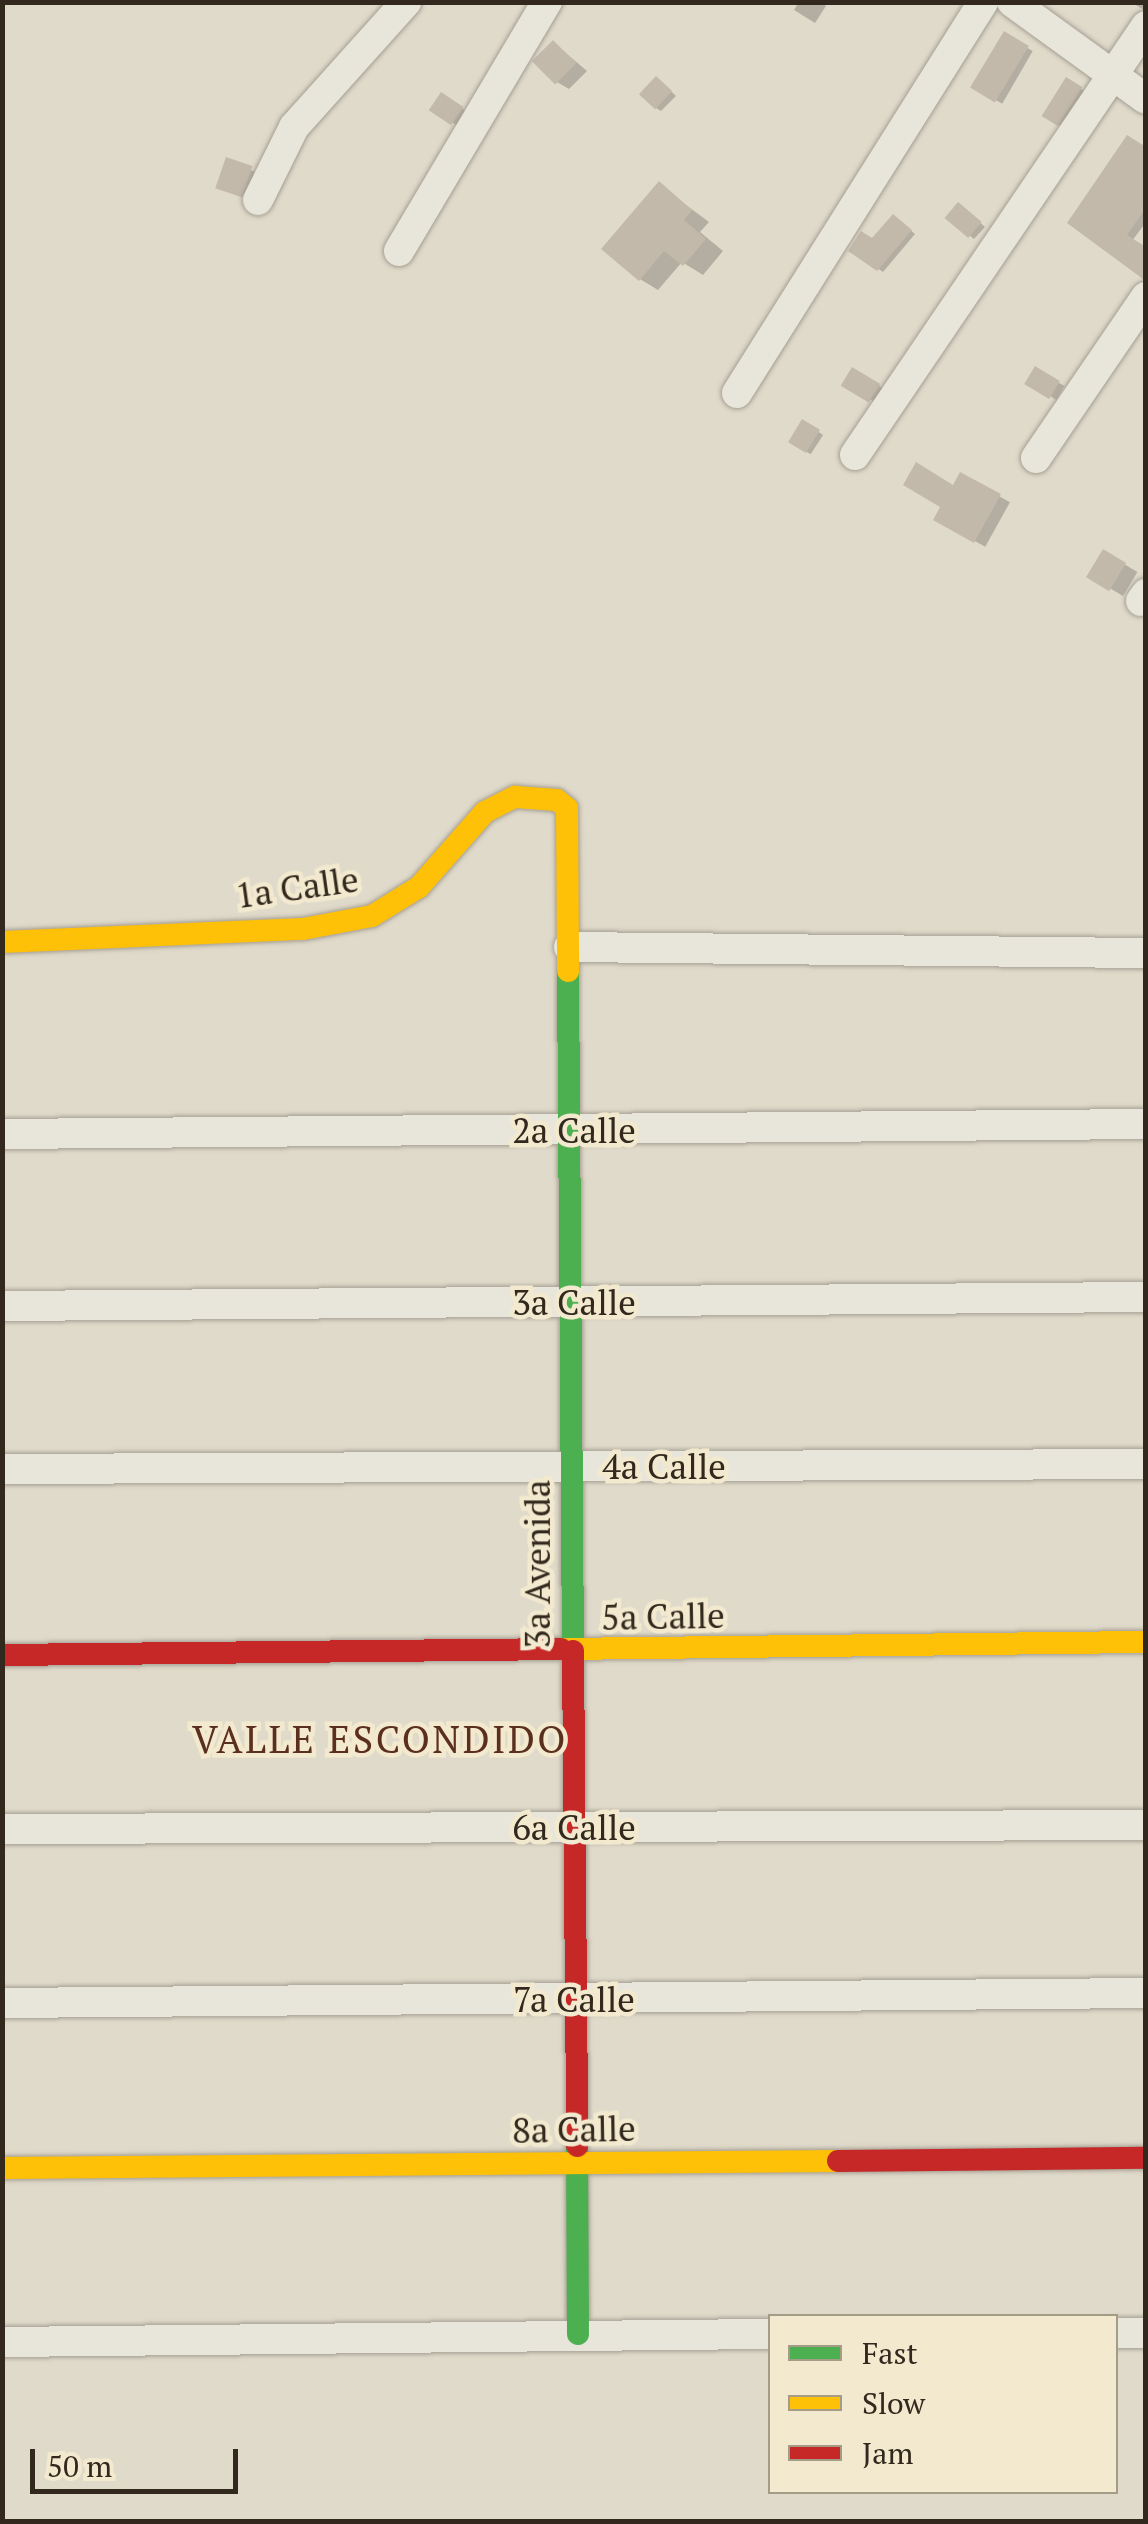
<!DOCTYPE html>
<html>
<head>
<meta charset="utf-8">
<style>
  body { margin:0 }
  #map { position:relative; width:1148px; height:2524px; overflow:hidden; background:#e0daca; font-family:"PT Serif",serif }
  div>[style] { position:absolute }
  .shadow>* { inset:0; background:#0003; transform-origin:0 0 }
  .building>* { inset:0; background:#c3b9ab; transform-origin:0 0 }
  .roads { filter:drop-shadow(0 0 2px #a59f93) drop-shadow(0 0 2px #a59f93) }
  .street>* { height:30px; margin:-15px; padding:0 15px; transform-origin:15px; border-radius:15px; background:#e8e5db }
  .fast>* { height:22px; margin:-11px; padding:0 11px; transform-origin:11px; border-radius:11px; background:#4caf50 }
  .slow>* { height:22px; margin:-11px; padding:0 11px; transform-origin:11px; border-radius:11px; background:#ffc107 }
  .jam>* { height:22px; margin:-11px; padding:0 11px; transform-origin:11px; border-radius:11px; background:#c62828 }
  span { translate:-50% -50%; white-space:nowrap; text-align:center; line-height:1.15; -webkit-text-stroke:9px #f2e9cf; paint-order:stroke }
  .street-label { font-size:35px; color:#32281d }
  .neighbourhood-label { font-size:38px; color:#5b2f1f; letter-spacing:2.5px }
  .frame { position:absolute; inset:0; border:5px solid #32281d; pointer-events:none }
  .legend { position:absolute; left:768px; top:2314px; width:350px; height:180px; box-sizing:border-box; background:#f2e9cf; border:2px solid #a59c88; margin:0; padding:12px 18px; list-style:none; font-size:30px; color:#32281d }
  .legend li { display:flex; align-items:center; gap:20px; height:50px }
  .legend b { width:50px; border:2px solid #a59c88 }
  .scale { position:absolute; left:30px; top:2449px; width:208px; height:45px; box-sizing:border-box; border:5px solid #32281d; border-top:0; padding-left:12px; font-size:30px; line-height:35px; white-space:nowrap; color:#32281d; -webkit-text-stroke:8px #f2e9cf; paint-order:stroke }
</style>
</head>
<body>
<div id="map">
  <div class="shadow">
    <div style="clip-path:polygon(799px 2px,820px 2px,826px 6px,815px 23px,794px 10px)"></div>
    <div style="clip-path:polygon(1131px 2px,1146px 2px,1146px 11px,1139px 7px)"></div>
    <div style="left:1005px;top:35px;width:32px;height:61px;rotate:30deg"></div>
    <div style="clip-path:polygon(554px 43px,587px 71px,569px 89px,557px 82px)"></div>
    <div style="left:1067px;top:80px;width:30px;height:42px;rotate:33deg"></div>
    <div style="clip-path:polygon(661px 82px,676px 96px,661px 111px,656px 108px)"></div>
    <div style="left:442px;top:96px;width:28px;height:17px;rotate:32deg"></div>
    <div style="clip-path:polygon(1146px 150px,1146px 222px,1132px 241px,1146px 249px,1139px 274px,1070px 222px)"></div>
    <div style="left:228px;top:161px;width:38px;height:28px;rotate:22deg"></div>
    <div style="clip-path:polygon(659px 185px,709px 222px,700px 232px,723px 251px,703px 275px,682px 262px,658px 290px,640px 279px)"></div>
    <div style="clip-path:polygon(964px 208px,985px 227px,974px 239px,948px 218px)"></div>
    <div style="clip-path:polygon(899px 220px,915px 234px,883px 272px,852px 251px)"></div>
    <div style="left:1036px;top:369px;width:33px;height:16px;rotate:31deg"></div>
    <div style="left:853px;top:371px;width:36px;height:16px;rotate:30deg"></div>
    <div style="left:803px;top:422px;width:24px;height:23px;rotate:33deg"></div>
    <div style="left:961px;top:475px;width:56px;height:51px;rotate:29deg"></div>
    <div style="left:1104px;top:552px;width:39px;height:28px;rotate:31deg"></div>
  </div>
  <div class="building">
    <div style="left:1004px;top:31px;width:29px;height:66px;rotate:31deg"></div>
    <div style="left:553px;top:40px;width:33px;height:30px;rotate:45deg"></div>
    <div style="left:656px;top:76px;width:22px;height:25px;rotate:43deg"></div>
    <div style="left:1066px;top:77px;width:19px;height:46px;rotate:32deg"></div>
    <div style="left:441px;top:92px;width:27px;height:22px;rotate:34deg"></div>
    <div style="clip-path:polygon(1127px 135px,1146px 147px,1146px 208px,1127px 235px,1146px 247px,1143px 279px,1067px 223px)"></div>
    <div style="left:226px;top:157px;width:28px;height:33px;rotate:19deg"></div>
    <div style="clip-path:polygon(659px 181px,692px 210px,684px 220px,706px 239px,683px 266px,664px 251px,639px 281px,601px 249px)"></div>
    <div style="left:958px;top:202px;width:31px;height:21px;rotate:40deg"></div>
    <div style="clip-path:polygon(893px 214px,912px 230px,877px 271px,848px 251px,861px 231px,872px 238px)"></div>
    <div style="left:1035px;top:366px;width:29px;height:21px;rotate:31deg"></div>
    <div style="left:852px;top:367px;width:33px;height:22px;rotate:31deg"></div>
    <div style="left:802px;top:419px;width:21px;height:27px;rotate:31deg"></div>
    <div style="clip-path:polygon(916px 462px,953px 485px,960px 472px,1001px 494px,974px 543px,933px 520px,940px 507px,903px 485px)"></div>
    <div style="left:1103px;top:549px;width:27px;height:33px;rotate:31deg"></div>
  </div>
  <div class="roads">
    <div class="street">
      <div style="left:1012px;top:2px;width:165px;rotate:35.9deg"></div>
      <div style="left:258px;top:200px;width:81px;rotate:-63.7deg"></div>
      <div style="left:294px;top:127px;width:168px;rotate:-48.1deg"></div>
      <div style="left:399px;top:251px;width:290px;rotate:-59.3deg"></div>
      <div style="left:737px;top:393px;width:462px;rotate:-57.8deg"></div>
      <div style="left:855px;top:455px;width:518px;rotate:-55.85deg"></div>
      <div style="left:1036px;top:458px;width:195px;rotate:-55.7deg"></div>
      <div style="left:1141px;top:601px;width:9px;rotate:-54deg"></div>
      <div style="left:569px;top:947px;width:577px;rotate:0.6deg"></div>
      <div style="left:2px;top:1134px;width:1144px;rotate:-0.5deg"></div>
      <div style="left:2px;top:1306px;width:1144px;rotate:-0.45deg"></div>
      <div style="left:2px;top:1469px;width:1144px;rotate:-0.25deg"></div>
      <div style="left:2px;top:1829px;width:1144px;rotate:-0.2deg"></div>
      <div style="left:2px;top:2003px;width:1144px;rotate:-0.5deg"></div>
      <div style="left:1116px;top:2333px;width:30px"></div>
      <div style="left:2px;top:2342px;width:768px;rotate:-0.6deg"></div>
    </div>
    <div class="fast">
      <div style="left:568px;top:971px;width:680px;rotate:89.58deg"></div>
      <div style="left:577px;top:2146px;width:188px;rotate:89.7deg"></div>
    </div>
    <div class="slow">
      <div style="left:2px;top:942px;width:301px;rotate:-2.5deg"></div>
      <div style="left:303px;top:929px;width:70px;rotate:-10.7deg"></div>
      <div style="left:372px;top:916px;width:55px;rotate:-31.7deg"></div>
      <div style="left:419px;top:887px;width:100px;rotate:-48.7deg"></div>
      <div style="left:485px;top:812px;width:34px;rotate:-27deg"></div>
      <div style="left:515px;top:797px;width:42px;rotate:4.1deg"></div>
      <div style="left:557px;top:800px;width:13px;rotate:39deg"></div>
      <div style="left:567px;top:808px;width:163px;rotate:89.6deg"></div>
      <div style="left:561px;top:1649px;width:585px;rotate:-0.69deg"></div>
      <div style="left:2px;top:2168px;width:836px;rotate:-0.48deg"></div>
    </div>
    <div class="jam">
      <div style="left:573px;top:1651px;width:495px;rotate:89.5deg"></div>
      <div style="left:2px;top:1655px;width:559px;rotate:-0.61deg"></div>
      <div style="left:838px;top:2161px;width:308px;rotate:-0.6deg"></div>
    </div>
  </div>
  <div class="street-label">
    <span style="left:297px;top:887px;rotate:-8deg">1a Calle</span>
    <span style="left:574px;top:1130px">2a Calle</span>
    <span style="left:574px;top:1302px">3a Calle</span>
    <span style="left:664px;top:1466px">4a Calle</span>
    <span style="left:537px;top:1564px;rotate:-90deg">3a Avenida</span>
    <span style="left:663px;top:1616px;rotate:-1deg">5a Calle</span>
    <span style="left:574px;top:1827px">6a Calle</span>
    <span style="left:574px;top:1999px">7a Calle</span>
    <span style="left:574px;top:2129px;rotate:-1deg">8a Calle</span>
  </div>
  <div class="neighbourhood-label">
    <span style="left:380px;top:1740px">VALLE ESCONDIDO</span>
  </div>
  <div class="frame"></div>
  <ul class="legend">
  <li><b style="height:12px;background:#4caf50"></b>Fast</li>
  <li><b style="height:12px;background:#ffc107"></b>Slow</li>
  <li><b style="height:12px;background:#c62828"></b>Jam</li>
  </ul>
  <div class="scale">50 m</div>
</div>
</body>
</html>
